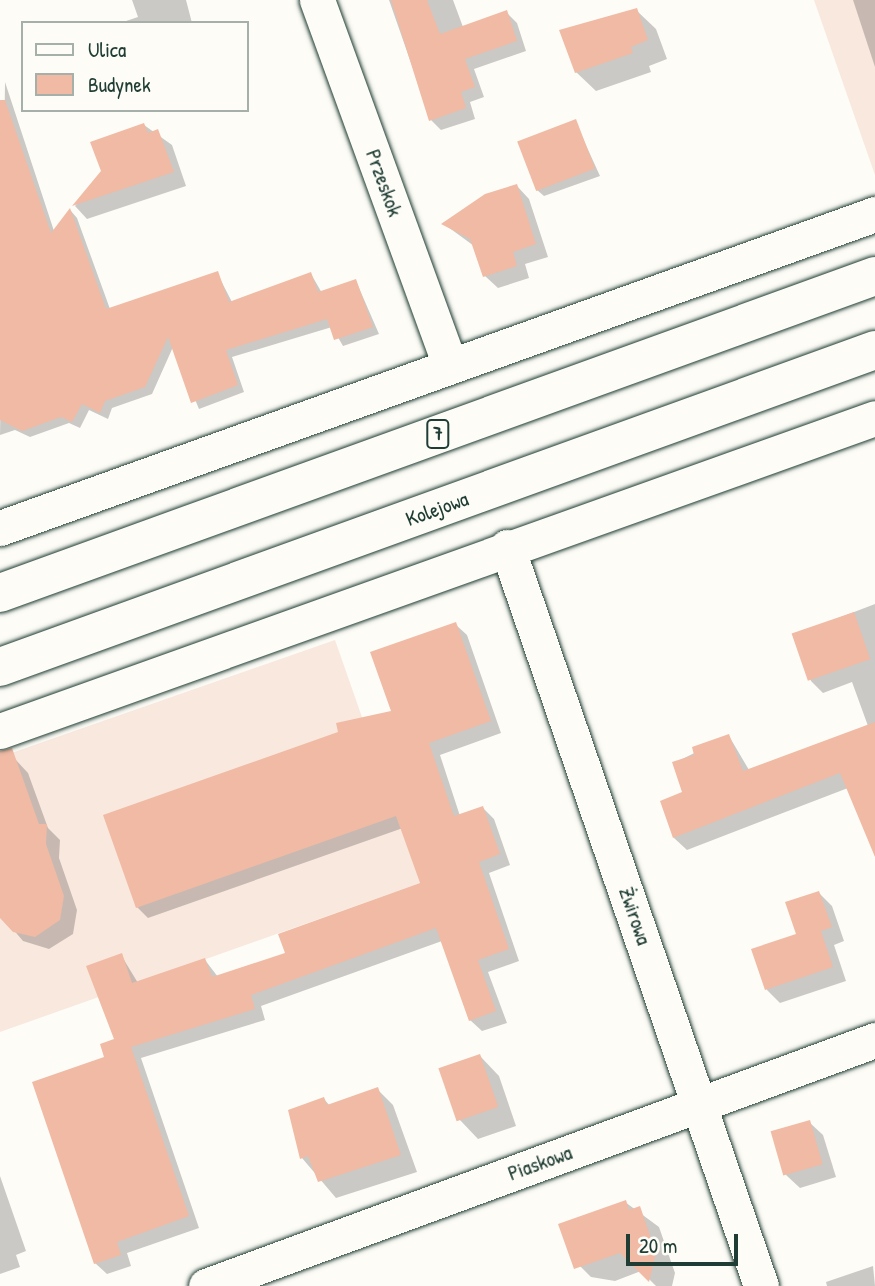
<!DOCTYPE html>
<html>
<head>
<meta charset="utf-8">
<style>
  body { margin:0 }
  #map { position:relative; width:875px; height:1286px; overflow:hidden; background:#fdfcf7; font-family:"Patrick Hand",sans-serif }
  div>[style] { position:absolute }
  .built>* { inset:0; background:#f9e8de }
  .shadow>* { inset:0; background:#0003 }
  .building>* { inset:0; background:#f0baa4; transform-origin:0 0 }
  .roads { filter:drop-shadow(0 0 2px #1f3d34) drop-shadow(0 0 2px #1f3d34) }
  .minor>* { height:35px; margin:-17.5px; padding:0 17.5px; transform-origin:17.5px; border-radius:17.5px; background:#fdfcf7 }
  .trunk>* { height:38px; margin:-19px; padding:0 19px; transform-origin:19px; border-radius:19px; background:#fdfcf7 }
  span { translate:-50% -50%; white-space:nowrap; text-align:center; line-height:1.15; -webkit-text-stroke:5px #fdfcf7; paint-order:stroke }
  .shield-label span { padding:2px 5px; background:#fdfcf7; border:2px solid; border-radius:5px; -webkit-text-stroke-width:0 }
  .shield-label { font-size:19px; color:#1f3d34; font-weight:700 }
  .street-label { font-size:21px; color:#1f3d34 }
  .legend { position:absolute; left:21px; top:21px; width:228px; height:91px; box-sizing:border-box; background:#fdfcf7; border:2px solid #a4b0a9; margin:0; padding:9px 12px; list-style:none; font-size:21px; color:#1f3d34 }
  .legend li { display:flex; align-items:center; gap:14px; height:35px }
  .legend b { width:35px; border:2px solid #a4b0a9 }
  .scale { position:absolute; left:626px; top:1234px; width:112px; height:32px; box-sizing:border-box; border:4px solid #1f3d34; border-top:0; padding-left:9px; font-size:21px; line-height:24px; white-space:nowrap; color:#1f3d34; -webkit-text-stroke:5px #fdfcf7; paint-order:stroke }
</style>
</head>
<body>
<div id="map">
  <div class="built">
    <div style="clip-path:polygon(814px 0,875px 0,875px 175px)"></div>
    <div style="clip-path:polygon(335px 640px,420px 883px,0 1032px,0 757px)"></div>
  </div>
  <div class="shadow">
    <div style="clip-path:polygon(132px 0,186px 0,192px 23px,120px 23px,138px 17px)"></div>
    <div style="clip-path:polygon(389px 0,453px 0,463px 27px,506px 12px,517px 23px,526px 51px,474px 69px,484px 97px,470px 102px,475px 119px,441px 130px,431px 120px)"></div>
    <div style="clip-path:polygon(853px 0,875px 0,875px 67px)"></div>
    <div style="clip-path:polygon(636px 10px,656px 29px,667px 59px,649px 66px,651px 72px,596px 91px,576px 72px,561px 31px)"></div>
    <div style="clip-path:polygon(5px 82px,54px 231px,71px 211px,77px 218px,110px 309px,217px 273px,232px 302px,311px 274px,322px 293px,356px 281px,379px 334px,343px 346px,332px 327px,232px 357px,244px 392px,199px 409px,173px 347px,152px 394px,112px 408px,108px 419px,89px 410px,80px 428px,69px 423px,30px 437px,15px 430px,0 435px)"></div>
    <div style="clip-path:polygon(575px 121px,600px 176px,544px 196px,537px 190px)"></div>
    <div style="clip-path:polygon(144px 125px,172px 145px,186px 186px,87px 219px,75px 206px)"></div>
    <div style="clip-path:polygon(517px 186px,529px 199px,548px 257px,525px 264px,529px 278px,498px 288px,485px 276px,474px 246px,444px 224px)"></div>
    <div style="clip-path:polygon(875px 604px,875px 856px,848px 788px,687px 850px,674px 838px,685px 794px,674px 763px,729px 736px,749px 770px,868px 726px,852px 682px,823px 693px,811px 681px,794px 635px)"></div>
    <div style="clip-path:polygon(455px 624px,467px 635px,501px 733px,440px 755px,460px 816px,483px 808px,494px 819px,510px 865px,489px 873px,519px 961px,488px 972px,507px 1023px,482px 1031px,470px 1020px,442px 941px,261px 1006px,265px 1020px,141px 1058px,199px 1228px,127px 1253px,131px 1266px,107px 1274px,95px 1263px,107px 1058px,116px 1040px,121px 955px,138px 983px,205px 960px,218px 977px,287px 954px,423px 884px,403px 828px,148px 918px,137px 907px,393px 713px)"></div>
    <div style="clip-path:polygon(15px 759px,28px 773px,48px 828px,60px 840px,59px 858px,77px 910px,73px 934px,49px 949px,23px 941px,0 914px,0 764px)"></div>
    <div style="clip-path:polygon(819px 893px,832px 906px,844px 941px,834px 945px,846px 981px,780px 1003px,767px 990px,753px 950px,798px 935px)"></div>
    <div style="clip-path:polygon(480px 1056px,499px 1076px,516px 1126px,478px 1139px,459px 1119px)"></div>
    <div style="clip-path:polygon(377px 1089px,393px 1105px,417px 1172px,336px 1198px,302px 1158px,324px 1099px,330px 1106px)"></div>
    <div style="clip-path:polygon(809px 1122px,823px 1135px,836px 1177px,800px 1188px,786px 1175px)"></div>
    <div style="clip-path:polygon(0 1176px,26px 1251px,16px 1255px,20px 1267px,0 1274px)"></div>
    <div style="clip-path:polygon(625px 1202px,659px 1227px,675px 1273px,672px 1286px,656px 1286px,641px 1271px,615px 1281px,591px 1277px,572px 1258px)"></div>
    <div style="clip-path:polygon(873px 1266px,875px 1286px,827px 1286px,826px 1282px)"></div>
  </div>
  <div class="building">
    <div style="clip-path:polygon(391px 0,427px 0,440px 34px,507px 10px,517px 41px,465px 59px,475px 87px,461px 92px,466px 108px,429px 121px)"></div>
    <div style="clip-path:polygon(637px 8px,648px 40px,631px 47px,633px 53px,575px 73px,559px 30px)"></div>
    <div style="clip-path:polygon(0 100px,5px 100px,51px 233px,70px 208px,106px 309px,218px 271px,229px 302px,311px 272px,318px 292px,356px 279px,373px 327px,334px 340px,327px 319px,226px 350px,238px 385px,191px 403px,168px 337px,145px 387px,105px 401px,100px 413px,82px 404px,72px 422px,61px 417px,22px 431px,0 420px)"></div>
    <div style="left:576px;top:119px;width:53px;height:63px;rotate:69deg"></div>
    <div style="clip-path:polygon(144px 123px,148px 133px,158px 129px,174px 172px,72px 206px,101px 171px,90px 142px)"></div>
    <div style="clip-path:polygon(517px 184px,536px 244px,513px 252px,517px 266px,483px 277px,470px 239px,441px 224px,485px 194px)"></div>
    <div style="left:854px;top:612px;width:50px;height:66px;rotate:71deg"></div>
    <div style="clip-path:polygon(456px 622px,491px 721px,429px 743px,454px 816px,483px 806px,500px 854px,479px 862px,509px 949px,478px 960px,496px 1011px,469px 1021px,436px 928px,251px 995px,255px 1009px,131px 1047px,189px 1216px,117px 1242px,121px 1255px,94px 1264px,32px 1082px,104px 1057px,100px 1044px,114px 1039px,86px 966px,122px 953px,132px 983px,205px 958px,212px 977px,285px 953px,278px 934px,420px 883px,396px 816px,136px 908px,103px 815px,338px 732px,336px 723px,391px 711px,370px 652px)"></div>
    <div style="clip-path:polygon(875px 722px,875px 857px,840px 773px,673px 838px,660px 801px,682px 792px,672px 762px,694px 755px,692px 747px,729px 734px,743px 771px)"></div>
    <div style="clip-path:polygon(12px 748px,39px 824px,47px 824px,46px 844px,64px 896px,60px 920px,35px 937px,13px 932px,0 918px,0 751px)"></div>
    <div style="clip-path:polygon(819px 891px,832px 927px,821px 931px,833px 967px,765px 990px,751px 949px,796px 934px,785px 902px)"></div>
    <div style="left:480px;top:1054px;width:56px;height:44px;rotate:71deg"></div>
    <div style="clip-path:polygon(378px 1087px,401px 1155px,318px 1182px,308px 1156px,300px 1159px,288px 1110px,324px 1097px,327px 1105px)"></div>
    <div style="left:810px;top:1120px;width:46px;height:41px;rotate:74deg"></div>
    <div style="clip-path:polygon(626px 1200px,629px 1210px,640px 1206px,656px 1253px,649px 1282px,620px 1253px,574px 1269px,558px 1224px)"></div>
  </div>
  <div class="roads">
    <div class="minor">
      <div style="left:317px;top:0;width:388px;rotate:70deg"></div>
      <div style="left:0;top:528px;width:930px;rotate:-19.74deg"></div>
      <div style="left:507px;top:547px;width:781px;rotate:71.03deg"></div>
      <div style="left:0;top:731px;width:929px;rotate:-19.68deg"></div>
      <div style="left:206px;top:1286px;width:713px;rotate:-20.19deg"></div>
    </div>
    <div class="trunk">
      <div style="left:0;top:593px;width:931px;rotate:-19.91deg"></div>
      <div style="left:0;top:667px;width:931px;rotate:-19.91deg"></div>
    </div>
  </div>
  <div class="shield-label">
    <span style="left:438px;top:434px">7</span>
  </div>
  <div class="street-label">
    <span style="left:384px;top:183px;rotate:70deg">Przeskok</span>
    <span style="left:437px;top:509px;rotate:-20deg">Kolejowa</span>
    <span style="left:635px;top:916px;rotate:71deg">Żwirowa</span>
    <span style="left:540px;top:1163px;rotate:-20deg">Piaskowa</span>
  </div>
  <ul class="legend">
  <li><b style="height:9px;background:#fdfcf7"></b>Ulica</li>
  <li><b style="height:19px;background:#f0baa4"></b>Budynek</li>
  </ul>
  <div class="scale">20 m</div>
</div>
</body>
</html>
